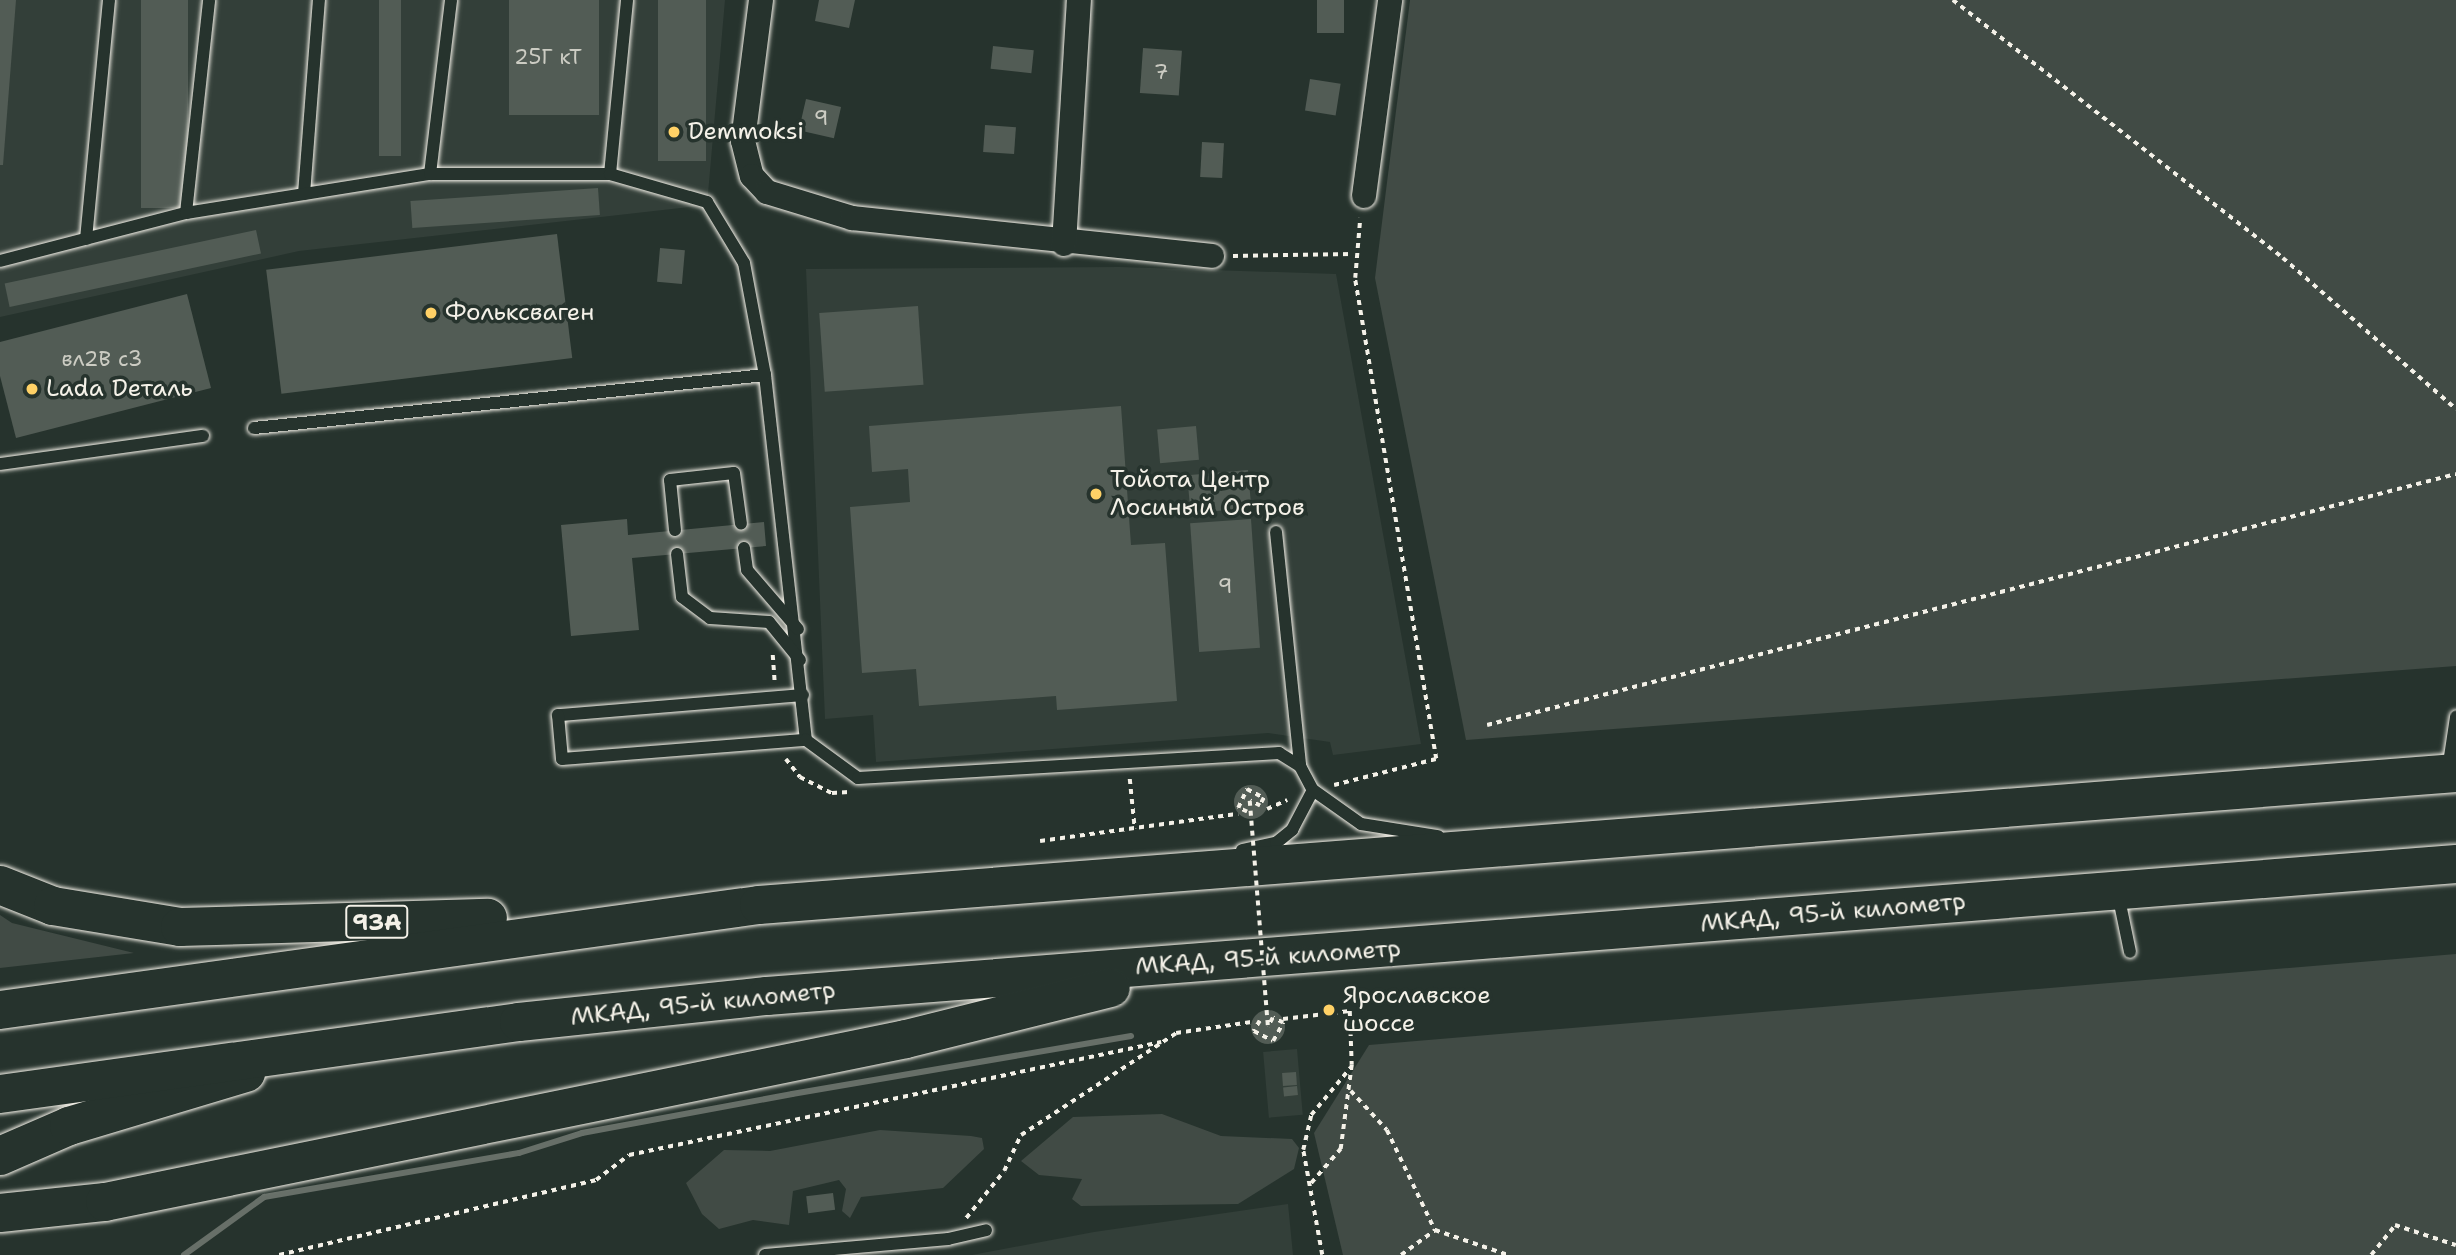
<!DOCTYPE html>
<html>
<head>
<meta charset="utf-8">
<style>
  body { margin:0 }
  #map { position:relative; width:2456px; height:1255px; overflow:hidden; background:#26332d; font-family:"Shantell Sans",sans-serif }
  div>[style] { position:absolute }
  .built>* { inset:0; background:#333f39; transform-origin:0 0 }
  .green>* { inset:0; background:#414b45 }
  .stream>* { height:6px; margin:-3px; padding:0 3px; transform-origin:3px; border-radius:3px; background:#676f68 }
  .building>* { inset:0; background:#525c55; transform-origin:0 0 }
  .round { border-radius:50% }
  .path>* { height:3.5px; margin-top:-1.75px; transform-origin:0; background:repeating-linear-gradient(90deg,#f4f1e8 0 5px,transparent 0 10px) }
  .roads { filter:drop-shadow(0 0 2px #f4f1e8) drop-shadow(0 0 2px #f4f1e8) }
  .service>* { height:12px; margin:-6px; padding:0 6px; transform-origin:6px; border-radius:6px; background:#26332d }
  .minor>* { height:24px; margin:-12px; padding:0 12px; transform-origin:12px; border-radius:12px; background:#26332d }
  .primary>* { height:38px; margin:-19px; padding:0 19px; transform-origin:19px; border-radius:19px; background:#26332d }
  .trunk>* { height:38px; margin:-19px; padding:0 19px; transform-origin:19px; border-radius:19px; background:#26332d }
  .path-bridge>* { height:3.5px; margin-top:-1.75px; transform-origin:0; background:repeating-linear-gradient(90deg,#f4f1e8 0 5px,transparent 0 10px) }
  .dots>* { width:19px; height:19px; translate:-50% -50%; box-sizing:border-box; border:4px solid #26332d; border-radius:50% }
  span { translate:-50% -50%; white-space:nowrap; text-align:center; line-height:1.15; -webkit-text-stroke:7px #26332d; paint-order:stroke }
  .number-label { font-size:21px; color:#ccccc3 }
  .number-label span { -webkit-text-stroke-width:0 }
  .shield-label span { padding:2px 5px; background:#26332d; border:2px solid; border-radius:5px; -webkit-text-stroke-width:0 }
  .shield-label { font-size:23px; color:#f4f1e8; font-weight:700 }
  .poi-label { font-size:24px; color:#f4f1e8 }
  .left { translate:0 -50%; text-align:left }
  .street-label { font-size:24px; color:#f4f1e8 }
</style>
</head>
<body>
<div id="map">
  <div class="built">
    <div style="clip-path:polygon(0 0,725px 0,707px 205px,299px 251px,0 317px)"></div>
    <div style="clip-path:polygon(1119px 267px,1336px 274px,1421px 744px,1333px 755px,1330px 742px,1268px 733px,876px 762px,873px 715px,825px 719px,806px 269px)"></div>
    <div style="left:1297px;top:1049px;width:66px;height:34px;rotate:85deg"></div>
    <div style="clip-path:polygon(1288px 1204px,1293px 1255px,972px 1255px,1094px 1232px)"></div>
  </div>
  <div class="green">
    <div style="clip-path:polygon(1410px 0,2456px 0,2456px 666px,1466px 740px,1375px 278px)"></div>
    <div style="clip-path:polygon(0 915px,12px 923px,134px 953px,0 968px)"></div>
    <div style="clip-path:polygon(2456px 954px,2456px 1255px,1343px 1255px,1314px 1133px,1369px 1045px)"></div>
    <div style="clip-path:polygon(1162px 1114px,1221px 1136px,1292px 1139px,1299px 1148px,1294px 1169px,1238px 1204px,1081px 1206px,1072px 1199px,1082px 1179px,1039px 1175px,1021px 1161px,1073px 1117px)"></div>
    <div style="clip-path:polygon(880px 1130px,971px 1136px,982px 1138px,984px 1149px,943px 1188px,861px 1197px,850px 1218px,842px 1211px,846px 1189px,839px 1180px,793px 1191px,789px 1225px,753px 1220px,719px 1229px,702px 1214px,686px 1183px,724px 1150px,770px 1151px)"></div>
  </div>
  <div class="stream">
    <div style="left:184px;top:1255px;width:99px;rotate:-35.9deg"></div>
    <div style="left:264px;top:1197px;width:259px;rotate:-9.8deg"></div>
    <div style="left:519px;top:1153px;width:66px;rotate:-17.6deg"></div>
    <div style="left:582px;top:1133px;width:214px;rotate:-10.5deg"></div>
    <div style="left:792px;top:1094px;width:344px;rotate:-9.7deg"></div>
  </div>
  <div class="building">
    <div style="clip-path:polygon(0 0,16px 0,3px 165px,0 165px)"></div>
    <div style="left:141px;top:0;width:47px;height:208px"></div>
    <div style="left:379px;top:0;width:22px;height:156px"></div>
    <div style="left:509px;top:0;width:90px;height:115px"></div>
    <div style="left:658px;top:0;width:48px;height:161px"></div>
    <div style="clip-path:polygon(819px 0,855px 0,849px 28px,815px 21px)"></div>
    <div style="left:1317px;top:0;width:27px;height:33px"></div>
    <div style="left:993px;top:46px;width:41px;height:23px;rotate:6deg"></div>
    <div style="left:1143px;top:48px;width:39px;height:45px;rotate:4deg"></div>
    <div style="left:1310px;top:79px;width:31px;height:32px;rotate:9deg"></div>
    <div style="left:806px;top:99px;width:36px;height:32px;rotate:13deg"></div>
    <div style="left:985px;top:125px;width:31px;height:27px;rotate:4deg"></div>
    <div style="left:1202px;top:142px;width:22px;height:35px;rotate:3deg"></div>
    <div style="left:598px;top:188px;width:27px;height:188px;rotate:86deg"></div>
    <div style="left:256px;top:230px;width:24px;height:257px;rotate:78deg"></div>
    <div style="left:557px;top:234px;width:125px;height:293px;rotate:83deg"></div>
    <div style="left:660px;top:248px;width:25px;height:34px;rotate:5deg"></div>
    <div style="clip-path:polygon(187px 294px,211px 388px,16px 438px,0 376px,0 342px)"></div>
    <div style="left:918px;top:306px;width:79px;height:99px;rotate:86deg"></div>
    <div style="clip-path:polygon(1121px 406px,1131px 545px,1165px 543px,1177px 701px,1057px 710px,1056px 696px,919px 706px,916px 669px,862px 673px,850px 507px,910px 502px,908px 469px,872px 472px,869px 426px)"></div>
    <div style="left:1196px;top:426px;width:34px;height:39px;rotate:85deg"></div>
    <div style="left:1248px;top:470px;width:38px;height:61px;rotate:85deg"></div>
    <div style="clip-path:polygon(627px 519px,628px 535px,764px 522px,766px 546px,632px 558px,639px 630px,571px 636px,561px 525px)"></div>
    <div style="left:1251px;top:519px;width:129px;height:61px;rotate:86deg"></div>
    <div class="round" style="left:1234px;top:785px;width:34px;height:34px"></div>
    <div class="round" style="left:1251px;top:1010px;width:34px;height:34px"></div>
    <div style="left:1296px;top:1072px;width:13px;height:14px;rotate:86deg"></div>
    <div style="left:1297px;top:1086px;width:9px;height:14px;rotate:84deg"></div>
    <div style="left:833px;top:1193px;width:17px;height:27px;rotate:83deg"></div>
  </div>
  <div class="path">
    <div style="left:1953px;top:0;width:419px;rotate:38deg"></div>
    <div style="left:2283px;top:258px;width:230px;rotate:41.1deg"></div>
    <div style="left:1233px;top:256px;width:120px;rotate:-1deg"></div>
    <div style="left:773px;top:655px;width:27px;rotate:86deg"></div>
    <div style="left:1487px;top:725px;width:1001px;rotate:-14.52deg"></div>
    <div style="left:786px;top:759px;width:23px;rotate:52deg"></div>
    <div style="left:800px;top:777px;width:36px;rotate:27deg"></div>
    <div style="left:832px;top:793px;width:17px;rotate:-3deg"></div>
    <div style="left:1130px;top:779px;width:50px;rotate:84.3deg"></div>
    <div style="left:1334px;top:785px;width:105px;rotate:-14.3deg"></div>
    <div style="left:1436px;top:759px;width:488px;rotate:-99.6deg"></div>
    <div style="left:1355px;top:278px;width:60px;rotate:-85.2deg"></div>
    <div style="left:1267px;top:809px;width:22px;rotate:-24deg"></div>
    <div style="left:1247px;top:812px;width:10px;rotate:-156deg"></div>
    <div style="left:1238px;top:808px;width:21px;rotate:-65deg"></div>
    <div style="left:1247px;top:789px;width:19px;rotate:28deg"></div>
    <div style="left:1264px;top:798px;width:9px;rotate:117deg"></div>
    <div style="left:1260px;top:806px;width:11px;rotate:-153deg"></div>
    <div style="left:1040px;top:841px;width:200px;rotate:-7.8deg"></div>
    <div style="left:1283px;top:1019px;width:67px;rotate:-6.8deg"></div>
    <div style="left:1350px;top:1011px;width:54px;rotate:87.9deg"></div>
    <div style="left:1352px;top:1065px;width:85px;rotate:97.5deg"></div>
    <div style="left:1341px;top:1149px;width:48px;rotate:130.7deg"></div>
    <div style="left:1260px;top:1021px;width:12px;rotate:121deg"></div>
    <div style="left:1254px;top:1031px;width:21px;rotate:28deg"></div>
    <div style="left:1273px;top:1041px;width:21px;rotate:-61deg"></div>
    <div style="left:1283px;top:1023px;width:11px;rotate:-153deg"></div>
    <div style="left:1273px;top:1018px;width:10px;rotate:119deg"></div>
    <div style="left:1351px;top:1091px;width:53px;rotate:47.3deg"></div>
    <div style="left:1387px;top:1130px;width:111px;rotate:64.4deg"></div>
    <div style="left:966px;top:1218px;width:60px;rotate:-51deg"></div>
    <div style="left:1004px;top:1171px;width:40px;rotate:-65deg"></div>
    <div style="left:1021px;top:1135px;width:186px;rotate:-33.3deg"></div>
    <div style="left:1176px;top:1033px;width:76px;rotate:-8.3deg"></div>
    <div style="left:1435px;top:1230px;width:77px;rotate:18.9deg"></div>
    <div style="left:279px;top:1255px;width:326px;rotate:-13.3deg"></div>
    <div style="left:596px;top:1180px;width:41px;rotate:-37.1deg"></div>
    <div style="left:629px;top:1155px;width:544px;rotate:-11.99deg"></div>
    <div style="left:1322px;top:1255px;width:107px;rotate:-100.3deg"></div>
    <div style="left:1303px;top:1150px;width:36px;rotate:-77deg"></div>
    <div style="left:1311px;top:1115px;width:62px;rotate:-50.2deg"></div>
    <div style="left:1401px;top:1255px;width:42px;rotate:-36.3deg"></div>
    <div style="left:2371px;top:1255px;width:38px;rotate:-51deg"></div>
    <div style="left:2395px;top:1225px;width:64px;rotate:18.2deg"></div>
  </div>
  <div class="roads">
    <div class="service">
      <div style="left:430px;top:174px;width:175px;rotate:-83.1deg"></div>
      <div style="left:610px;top:174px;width:175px;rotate:-84.4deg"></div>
      <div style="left:304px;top:194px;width:195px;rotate:-85.6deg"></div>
      <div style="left:186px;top:213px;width:214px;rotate:-83.8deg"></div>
      <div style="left:86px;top:239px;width:240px;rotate:-84.5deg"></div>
      <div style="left:0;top:261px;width:192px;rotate:-14.5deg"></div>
      <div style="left:186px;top:213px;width:247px;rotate:-9.1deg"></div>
      <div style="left:430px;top:174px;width:180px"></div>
      <div style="left:610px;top:174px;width:101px;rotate:16.1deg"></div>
      <div style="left:707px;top:202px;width:71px;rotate:58.8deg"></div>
      <div style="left:744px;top:263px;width:114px;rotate:79.4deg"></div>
      <div style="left:765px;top:375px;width:367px;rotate:83.6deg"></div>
      <div style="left:254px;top:428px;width:514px;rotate:-5.92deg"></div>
      <div style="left:0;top:464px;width:205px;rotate:-7.9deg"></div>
      <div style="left:675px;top:530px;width:50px;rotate:-95.7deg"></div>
      <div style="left:670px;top:480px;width:64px;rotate:-6.2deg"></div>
      <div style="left:734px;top:473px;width:51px;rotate:82.2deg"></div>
      <div style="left:1276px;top:532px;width:235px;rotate:84.1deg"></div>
      <div style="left:744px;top:548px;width:22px;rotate:82deg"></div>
      <div style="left:747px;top:570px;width:78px;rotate:49.2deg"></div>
      <div style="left:677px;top:554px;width:43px;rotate:83.4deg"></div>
      <div style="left:682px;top:597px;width:35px;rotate:37deg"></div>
      <div style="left:710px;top:618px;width:59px;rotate:3.9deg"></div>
      <div style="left:769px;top:622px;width:49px;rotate:50.8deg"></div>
      <div style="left:803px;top:695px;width:246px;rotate:175.3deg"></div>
      <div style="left:558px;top:715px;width:44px;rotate:84.8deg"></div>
      <div style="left:562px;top:759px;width:245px;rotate:-4.5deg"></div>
      <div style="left:806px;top:740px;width:64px;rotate:36.2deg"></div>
      <div style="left:858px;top:778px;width:422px;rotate:-3.4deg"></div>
      <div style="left:1279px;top:753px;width:25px;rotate:32deg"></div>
      <div style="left:1300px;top:766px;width:27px;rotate:62deg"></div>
      <div style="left:2448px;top:770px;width:54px;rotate:-81.4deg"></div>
      <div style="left:1242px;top:850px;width:35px;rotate:-12deg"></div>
      <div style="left:1276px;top:843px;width:21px;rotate:-39deg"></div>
      <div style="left:1292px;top:830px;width:45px;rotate:-62.3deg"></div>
      <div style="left:1313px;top:790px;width:59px;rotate:35.3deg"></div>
      <div style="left:1361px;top:824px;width:78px;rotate:8.9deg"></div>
      <div style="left:2118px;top:894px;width:59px;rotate:78.3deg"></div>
      <div style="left:765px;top:1255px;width:184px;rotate:-5deg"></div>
      <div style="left:948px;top:1239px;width:39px;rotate:-13deg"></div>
    </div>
    <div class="minor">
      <div style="left:761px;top:0;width:142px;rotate:97.3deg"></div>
      <div style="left:743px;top:141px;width:36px;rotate:76deg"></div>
      <div style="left:752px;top:176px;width:22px;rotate:47deg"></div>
      <div style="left:767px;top:192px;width:89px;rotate:17deg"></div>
      <div style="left:852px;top:218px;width:362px;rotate:6deg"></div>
      <div style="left:1364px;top:196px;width:198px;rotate:-82.4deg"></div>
      <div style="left:1064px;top:244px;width:244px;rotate:-86.5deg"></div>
    </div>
    <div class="primary">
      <div style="left:0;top:1156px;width:75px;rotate:-23.5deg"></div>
      <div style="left:69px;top:1126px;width:185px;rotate:-16.7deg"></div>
    </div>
    <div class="trunk">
      <div style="left:0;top:885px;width:57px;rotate:21.6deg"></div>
      <div style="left:53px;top:906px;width:129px;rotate:9.4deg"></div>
      <div style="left:180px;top:927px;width:308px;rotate:-1.7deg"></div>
      <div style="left:0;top:1010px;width:766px;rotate:-7.88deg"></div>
      <div style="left:759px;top:905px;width:1702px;rotate:-4.45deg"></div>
      <div style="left:0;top:1094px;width:524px;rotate:-7.9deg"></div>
      <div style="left:519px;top:1022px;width:249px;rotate:-6deg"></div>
      <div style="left:767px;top:996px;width:1694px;rotate:-4.47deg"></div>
      <div style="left:0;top:1213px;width:106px;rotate:-6deg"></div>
      <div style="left:105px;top:1202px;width:817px;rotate:-11.5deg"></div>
      <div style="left:906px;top:1039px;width:211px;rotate:-14deg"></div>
    </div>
  </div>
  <div class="path-bridge">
    <div style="left:1250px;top:801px;width:227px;rotate:85.4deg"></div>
  </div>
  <div class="dots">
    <div style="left:674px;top:132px;background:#ffd166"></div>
    <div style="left:431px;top:313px;background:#ffd166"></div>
    <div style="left:32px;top:389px;background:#ffd166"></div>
    <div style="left:1096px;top:494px;background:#ffd166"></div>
    <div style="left:1329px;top:1010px;background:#ffd166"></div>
  </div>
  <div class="number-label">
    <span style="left:548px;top:57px">25Г кТ</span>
    <span style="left:1161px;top:72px">7</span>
    <span style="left:821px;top:118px">9</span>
    <span style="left:102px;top:359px">вл2В с3</span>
    <span style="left:1225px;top:586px">9</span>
  </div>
  <div class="shield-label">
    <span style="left:377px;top:922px">93A</span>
  </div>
  <div class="poi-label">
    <span class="left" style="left:688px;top:132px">Demmoksi</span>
    <span class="left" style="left:445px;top:313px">Фольксваген</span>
    <span class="left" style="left:46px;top:389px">Lada Dеталь</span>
    <span class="left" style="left:1110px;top:494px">Тойота Центр<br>Лосиный Остров</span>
    <span class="left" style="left:1343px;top:1010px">Ярославское<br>шоссе</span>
  </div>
  <div class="street-label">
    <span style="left:1833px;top:913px;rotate:-5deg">МКАД, 95-й километр</span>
    <span style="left:1268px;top:958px;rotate:-4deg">МКАД, 95-й километр</span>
    <span style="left:703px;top:1004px;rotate:-6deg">МКАД, 95-й километр</span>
  </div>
</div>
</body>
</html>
